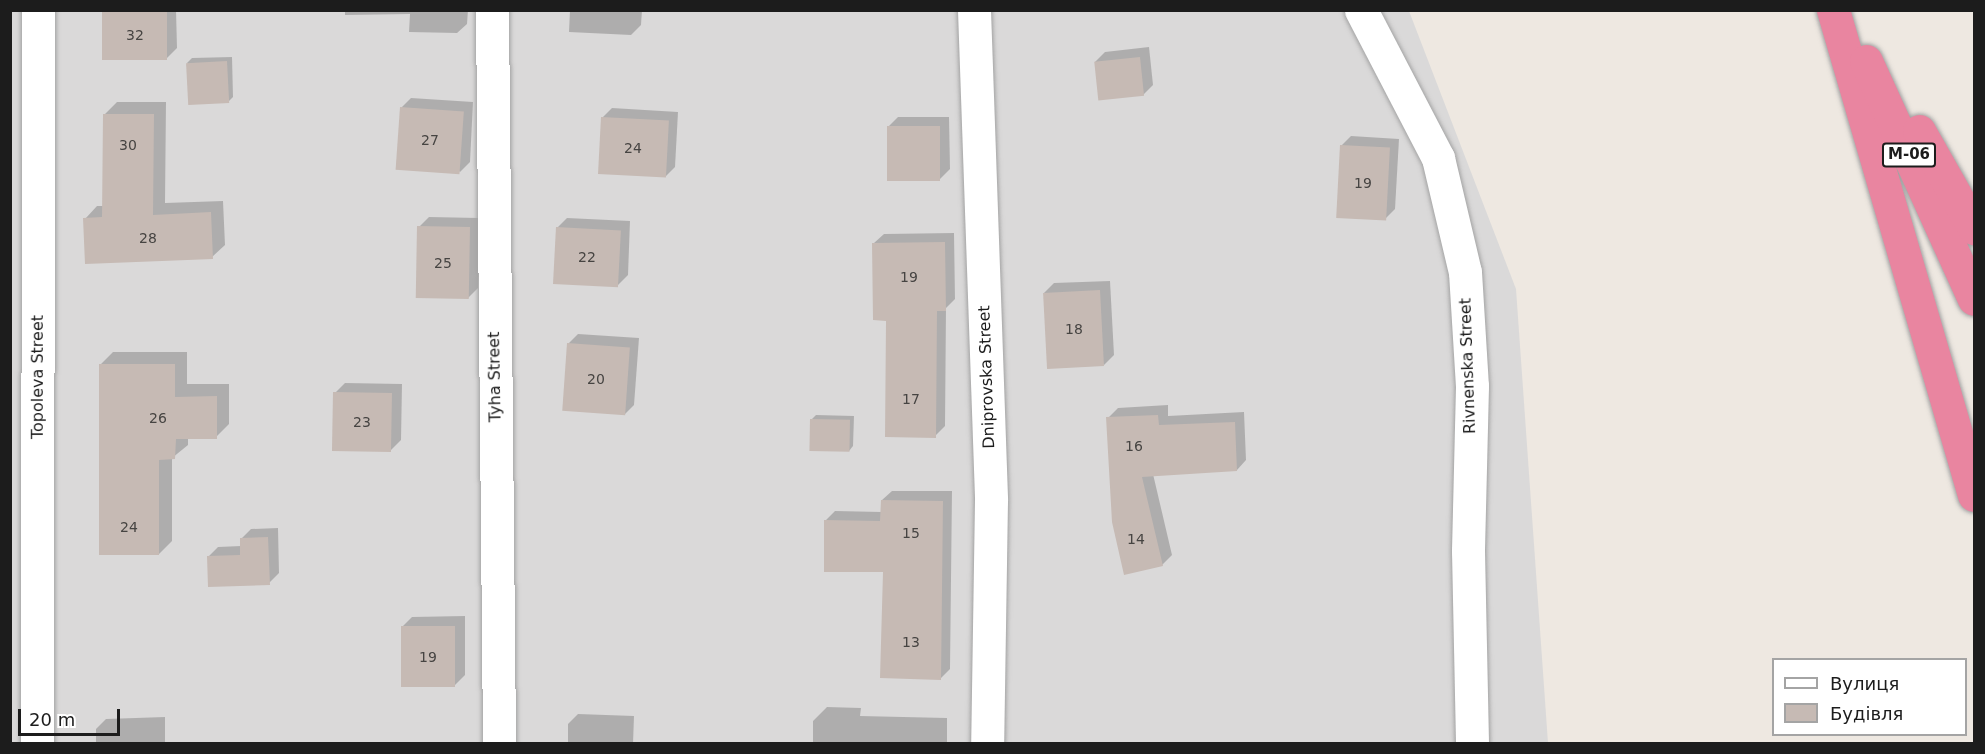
<!DOCTYPE html>
<html>
<head>
<meta charset="utf-8">
<style>
  body { margin:0 }
  #map { position:relative; width:1985px; height:754px; overflow:hidden; background:#eee8e1; font-family:"DejaVu Sans",sans-serif }
  div>[style] { position:absolute }
  .residential>* { inset:0; background:#dad9d9 }
  .shadow>* { inset:0; background:#0003 }
  .building>* { inset:0; background:#c6bab4; transform-origin:0 0 }
  .roads { filter:drop-shadow(0 0 2px #a3a3a3) drop-shadow(0 0 2px #a3a3a3) }
  .minor>* { height:33px; margin:-16.5px; padding:0 16.5px; transform-origin:16.5px; border-radius:16.5px; background:#fff }
  .highway>* { height:33px; margin:-16.5px; padding:0 16.5px; transform-origin:16.5px; border-radius:16.5px; background:#e985a0 }
  span { translate:-50% -50%; white-space:nowrap; text-align:center; line-height:1.15; -webkit-text-stroke:4.5px #fff; paint-order:stroke }
  .number-label { font-size:14px; color:#464442 }
  .number-label span { -webkit-text-stroke-width:0 }
  .shield-label span { padding:2px 4px; background:#fff; border:2px solid; border-radius:4px; -webkit-text-stroke-width:0 }
  .shield-label { font-size:15px; color:#1c1c1c; font-weight:700 }
  .street-label { font-size:16px; color:#1c1c1c }
  .frame { position:absolute; inset:0; border:12px solid #1c1c1c; pointer-events:none }
  .legend { position:absolute; left:1772px; top:658px; width:195px; height:78px; box-sizing:border-box; background:#fff; border:2px solid #a4a4a4; margin:0; padding:8px 10px; list-style:none; font-size:18px; color:#1c1c1c }
  .legend li { display:flex; align-items:center; gap:12px; height:30px }
  .legend b { width:30px; border:2px solid #a4a4a4 }
  .scale { position:absolute; left:18px; top:709px; width:102px; height:27px; box-sizing:border-box; border:3px solid #1c1c1c; border-top:0; padding-left:8px; font-size:18px; line-height:21px; white-space:nowrap; color:#1c1c1c; -webkit-text-stroke:4px #fff; paint-order:stroke }
</style>
</head>
<body>
<div id="map">
  <div class="residential">
    <div style="clip-path:polygon(10px 11px,1409px 11px,1516px 289px,1548px 743px,11px 743px)"></div>
  </div>
  <div class="shadow">
    <div style="clip-path:polygon(103px 10px,176px 10px,177px 48px,167px 58px)"></div>
    <div style="clip-path:polygon(345px 10px,468px 10px,467px 24px,457px 33px,409px 32px,410px 14px,345px 15px)"></div>
    <div style="clip-path:polygon(570px 10px,642px 10px,641px 25px,631px 35px,569px 32px)"></div>
    <div style="clip-path:polygon(810px 10px,872px 10px,870px 12px)"></div>
    <div style="clip-path:polygon(1149px 47px,1153px 85px,1143px 95px,1095px 62px,1105px 52px)"></div>
    <div style="clip-path:polygon(232px 57px,233px 97px,228px 102px,187px 63px,192px 58px)"></div>
    <div style="clip-path:polygon(411px 98px,473px 102px,470px 162px,460px 172px,401px 108px)"></div>
    <div style="clip-path:polygon(117px 102px,166px 102px,165px 203px,223px 201px,225px 245px,212px 257px,85px 219px,97px 206px,104px 206px,105px 114px)"></div>
    <div style="clip-path:polygon(612px 108px,678px 112px,675px 167px,665px 177px,602px 118px)"></div>
    <div style="clip-path:polygon(898px 117px,949px 117px,950px 169px,940px 179px,888px 127px)"></div>
    <div style="clip-path:polygon(1351px 136px,1399px 139px,1395px 209px,1385px 219px,1341px 146px)"></div>
    <div style="clip-path:polygon(429px 217px,479px 218px,478px 288px,468px 298px,419px 227px)"></div>
    <div style="clip-path:polygon(567px 218px,630px 221px,628px 275px,618px 285px,557px 228px)"></div>
    <div style="clip-path:polygon(954px 233px,955px 299px,946px 308px,945px 426px,935px 436px,888px 319px,874px 243px,884px 234px)"></div>
    <div style="clip-path:polygon(1110px 281px,1114px 355px,1104px 365px,1044px 293px,1054px 283px)"></div>
    <div style="clip-path:polygon(578px 334px,639px 338px,634px 405px,624px 415px,568px 344px)"></div>
    <div style="clip-path:polygon(113px 352px,187px 352px,187px 384px,229px 384px,229px 424px,216px 437px,188px 437px,188px 445px,172px 458px,172px 541px,159px 554px,100px 365px)"></div>
    <div style="clip-path:polygon(345px 383px,402px 384px,401px 440px,391px 450px,335px 393px)"></div>
    <div style="clip-path:polygon(1168px 405px,1168px 416px,1244px 412px,1246px 460px,1237px 470px,1153px 474px,1172px 555px,1162px 565px,1108px 418px,1118px 408px)"></div>
    <div style="clip-path:polygon(816px 415px,854px 416px,853px 446px,849px 451px,812px 419px)"></div>
    <div style="clip-path:polygon(892px 491px,952px 491px,950px 669px,940px 679px,885px 571px,825px 521px,835px 511px,882px 512px,882px 500px)"></div>
    <div style="clip-path:polygon(278px 528px,279px 573px,269px 583px,208px 557px,218px 547px,241px 546px,241px 539px,251px 529px)"></div>
    <div style="clip-path:polygon(465px 616px,465px 675px,455px 685px,402px 627px,412px 617px)"></div>
    <div style="clip-path:polygon(827px 707px,861px 708px,860px 716px,947px 718px,947px 744px,813px 744px,813px 721px)"></div>
    <div style="clip-path:polygon(578px 714px,634px 716px,633px 744px,568px 744px,568px 724px)"></div>
    <div style="clip-path:polygon(165px 717px,165px 744px,96px 744px,96px 729px,106px 719px)"></div>
  </div>
  <div class="building">
    <div style="left:102px;top:10px;width:65px;height:50px"></div>
    <div style="left:1140px;top:57px;width:39px;height:46px;rotate:84deg"></div>
    <div style="left:227px;top:61px;width:42px;height:41px;rotate:87deg"></div>
    <div style="left:400px;top:107px;width:64px;height:63px;rotate:4deg"></div>
    <div style="clip-path:polygon(103px 114px,154px 114px,153px 215px,211px 212px,213px 259px,85px 264px,83px 218px,102px 217px)"></div>
    <div style="left:601px;top:117px;width:68px;height:57px;rotate:3deg"></div>
    <div style="left:887px;top:126px;width:53px;height:55px"></div>
    <div style="left:1340px;top:145px;width:50px;height:73px;rotate:3deg"></div>
    <div style="left:417px;top:226px;width:53px;height:72px;rotate:1deg"></div>
    <div style="left:556px;top:227px;width:65px;height:57px;rotate:3deg"></div>
    <div style="clip-path:polygon(945px 242px,946px 311px,937px 311px,936px 438px,885px 437px,886px 321px,873px 320px,872px 243px)"></div>
    <div style="left:1100px;top:290px;width:76px;height:57px;rotate:87deg"></div>
    <div style="left:567px;top:343px;width:63px;height:68px;rotate:4deg"></div>
    <div style="clip-path:polygon(99px 364px,175px 364px,175px 397px,217px 396px,217px 439px,176px 439px,175px 459px,159px 460px,159px 555px,99px 555px)"></div>
    <div style="left:333px;top:392px;width:59px;height:59px;rotate:1deg"></div>
    <div style="clip-path:polygon(1158px 415px,1159px 425px,1235px 422px,1237px 471px,1142px 477px,1163px 566px,1124px 575px,1112px 522px,1106px 417px)"></div>
    <div style="left:810px;top:419px;width:40px;height:32px;rotate:1deg"></div>
    <div style="clip-path:polygon(881px 500px,943px 501px,941px 680px,880px 678px,883px 572px,824px 572px,824px 520px,880px 521px)"></div>
    <div style="clip-path:polygon(268px 537px,270px 585px,208px 587px,207px 556px,240px 555px,240px 538px)"></div>
    <div style="left:401px;top:626px;width:54px;height:61px"></div>
  </div>
  <div class="roads">
    <div class="minor">
      <div style="left:492px;top:10px;width:734px;rotate:89.45deg"></div>
      <div style="left:974px;top:10px;width:490px;rotate:88deg"></div>
      <div style="left:991px;top:500px;width:244px;rotate:90.9deg"></div>
      <div style="left:1361px;top:10px;width:167px;rotate:62.5deg"></div>
      <div style="left:1438px;top:158px;width:117px;rotate:76.7deg"></div>
      <div style="left:1465px;top:272px;width:114px;rotate:86.5deg"></div>
      <div style="left:1472px;top:386px;width:165px;rotate:91.4deg"></div>
      <div style="left:1468px;top:551px;width:193px;rotate:88.8deg"></div>
      <div style="left:37px;top:744px;width:734px;rotate:-89.92deg"></div>
    </div>
    <div class="highway">
      <div style="left:1833px;top:10px;width:505px;rotate:73.79deg"></div>
      <div style="left:1866px;top:61px;width:261px;rotate:65.6deg"></div>
      <div style="left:1919px;top:131px;width:112px;rotate:60.4deg"></div>
    </div>
  </div>
  <div class="number-label">
    <span style="left:135px;top:35px">32</span>
    <span style="left:430px;top:140px">27</span>
    <span style="left:128px;top:145px">30</span>
    <span style="left:633px;top:148px">24</span>
    <span style="left:1363px;top:183px">19</span>
    <span style="left:148px;top:238px">28</span>
    <span style="left:587px;top:257px">22</span>
    <span style="left:443px;top:263px">25</span>
    <span style="left:909px;top:277px">19</span>
    <span style="left:1074px;top:329px">18</span>
    <span style="left:596px;top:379px">20</span>
    <span style="left:911px;top:399px">17</span>
    <span style="left:158px;top:418px">26</span>
    <span style="left:362px;top:422px">23</span>
    <span style="left:1134px;top:446px">16</span>
    <span style="left:129px;top:527px">24</span>
    <span style="left:911px;top:533px">15</span>
    <span style="left:1136px;top:539px">14</span>
    <span style="left:911px;top:642px">13</span>
    <span style="left:428px;top:657px">19</span>
  </div>
  <div class="shield-label">
    <span style="left:1909px;top:155px">М-06</span>
  </div>
  <div class="street-label">
    <span style="left:1468px;top:366px;rotate:-92deg">Rivnenska Street</span>
    <span style="left:38px;top:377px;rotate:-90deg">Topoleva Street</span>
    <span style="left:495px;top:377px;rotate:-91deg">Tyha Street</span>
    <span style="left:987px;top:377px;rotate:-92deg">Dniprovska Street</span>
  </div>
  <div class="frame"></div>
  <ul class="legend">
  <li><b style="height:8px;background:#fff"></b>Вулиця</li>
  <li><b style="height:16px;background:#c6bab4"></b>Будівля</li>
  </ul>
  <div class="scale">20 m</div>
</div>
</body>
</html>
